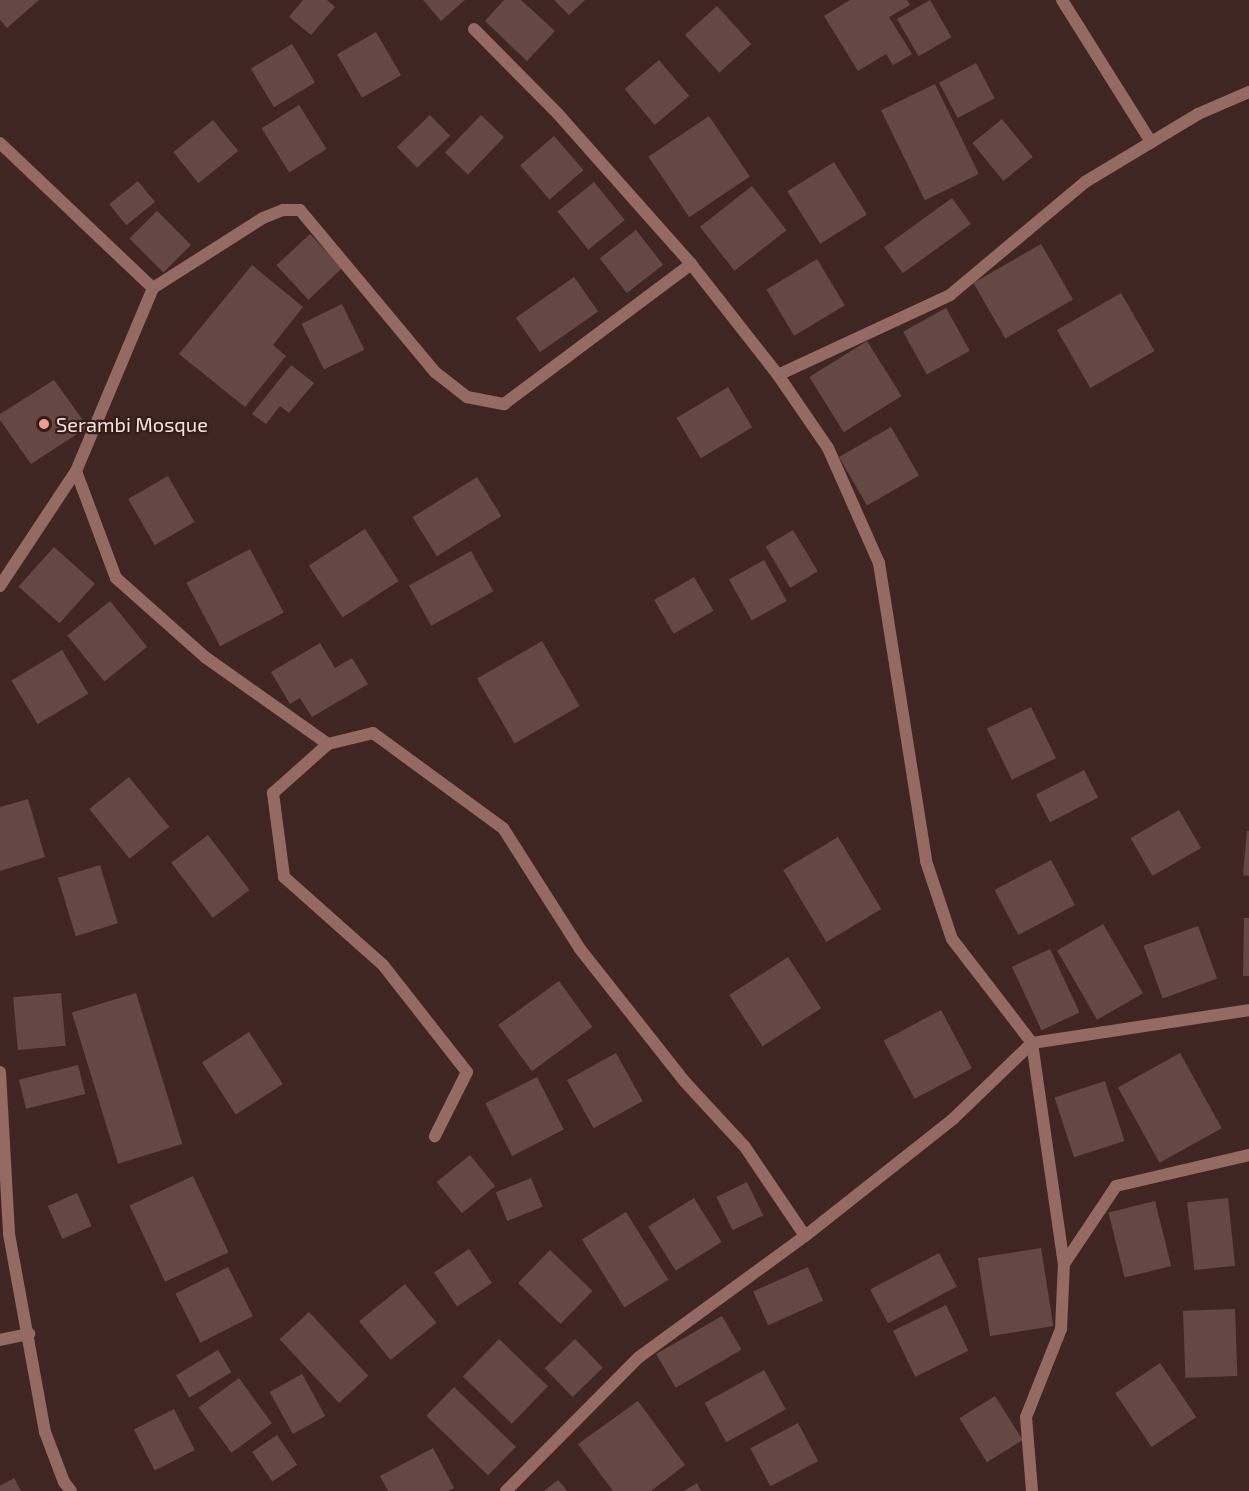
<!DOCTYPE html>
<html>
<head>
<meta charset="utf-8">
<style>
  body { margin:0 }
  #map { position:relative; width:1249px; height:1491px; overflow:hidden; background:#402622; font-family:"Exo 2",sans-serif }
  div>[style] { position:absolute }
  .building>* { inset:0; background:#654843; transform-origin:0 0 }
  .minor>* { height:12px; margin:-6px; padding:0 6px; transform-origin:6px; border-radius:6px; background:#946a63 }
  .dots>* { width:16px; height:16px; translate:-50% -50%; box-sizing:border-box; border:3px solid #361c18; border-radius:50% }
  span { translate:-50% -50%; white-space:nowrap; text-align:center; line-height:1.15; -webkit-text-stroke:4.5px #361c18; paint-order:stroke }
  .poi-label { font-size:20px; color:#f6e3e0 }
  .left { translate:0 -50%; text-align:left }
</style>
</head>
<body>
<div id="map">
  <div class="building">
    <div style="clip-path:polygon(0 0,39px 0,7px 28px,0 20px)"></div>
    <div style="clip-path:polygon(303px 0,327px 0,335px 7px,311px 35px,289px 17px)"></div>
    <div style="clip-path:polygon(423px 0,465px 0,441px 21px)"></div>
    <div style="clip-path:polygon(504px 0,521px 0,555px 31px,527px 61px,485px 21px)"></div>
    <div style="clip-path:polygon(554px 0,585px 0,569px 15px)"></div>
    <div style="clip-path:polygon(850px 0,907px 0,910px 5px,889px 17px,912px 54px,893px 65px,886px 54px,858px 71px,824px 16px)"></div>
    <div style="left:930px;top:0;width:43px;height:38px;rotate:60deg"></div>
    <div style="left:717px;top:6px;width:51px;height:43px;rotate:48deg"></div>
    <div style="left:376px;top:32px;width:50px;height:45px;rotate:60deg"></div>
    <div style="left:292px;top:44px;width:45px;height:48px;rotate:59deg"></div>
    <div style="left:659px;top:60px;width:47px;height:45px;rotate:50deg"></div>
    <div style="left:976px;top:63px;width:40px;height:42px;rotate:62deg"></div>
    <div style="left:935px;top:84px;width:100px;height:60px;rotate:64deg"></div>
    <div style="left:299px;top:105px;width:52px;height:44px;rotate:58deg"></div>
    <div style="left:430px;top:115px;width:29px;height:46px;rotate:46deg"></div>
    <div style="left:481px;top:115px;width:32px;height:52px;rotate:44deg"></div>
    <div style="left:709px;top:116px;width:73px;height:73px;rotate:56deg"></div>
    <div style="left:1002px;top:119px;width:49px;height:38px;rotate:51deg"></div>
    <div style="left:213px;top:120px;width:40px;height:51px;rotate:51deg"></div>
    <div style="left:554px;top:136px;width:45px;height:45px;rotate:49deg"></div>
    <div style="left:834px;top:162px;width:62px;height:55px;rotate:58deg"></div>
    <div style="left:138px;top:181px;width:27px;height:37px;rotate:51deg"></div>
    <div style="left:594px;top:182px;width:49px;height:47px;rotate:51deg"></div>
    <div style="left:752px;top:186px;width:56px;height:66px;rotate:52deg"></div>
    <div style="left:952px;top:198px;width:32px;height:84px;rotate:54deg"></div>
    <div style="left:157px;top:211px;width:48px;height:39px;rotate:45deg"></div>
    <div style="left:636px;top:230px;width:44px;height:46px;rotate:52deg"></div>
    <div style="left:310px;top:234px;width:47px;height:46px;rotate:47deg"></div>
    <div style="left:1041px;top:244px;width:64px;height:78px;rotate:60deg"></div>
    <div style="left:817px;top:259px;width:54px;height:59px;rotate:59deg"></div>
    <div style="clip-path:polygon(252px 265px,303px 307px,273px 345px,286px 356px,245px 407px,179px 354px)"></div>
    <div style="left:574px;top:277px;width:42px;height:71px;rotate:55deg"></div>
    <div style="left:1121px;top:293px;width:67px;height:74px;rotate:60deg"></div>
    <div style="left:342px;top:304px;width:51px;height:45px;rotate:64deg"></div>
    <div style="left:946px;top:308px;width:49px;height:49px;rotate:61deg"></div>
    <div style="left:867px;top:341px;width:65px;height:68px;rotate:58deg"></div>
    <div style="clip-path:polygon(291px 365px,314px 383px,289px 413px,280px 406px,266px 424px,252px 414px)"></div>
    <div style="clip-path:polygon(54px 380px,88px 427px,31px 464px,0 420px,0 414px)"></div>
    <div style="left:728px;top:387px;width:47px;height:60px;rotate:59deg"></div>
    <div style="left:891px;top:427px;width:56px;height:60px;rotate:60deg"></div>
    <div style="left:168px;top:476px;width:53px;height:46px;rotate:60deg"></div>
    <div style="left:477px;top:477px;width:46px;height:76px;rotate:58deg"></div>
    <div style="left:365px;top:529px;width:62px;height:67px;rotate:57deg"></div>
    <div style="left:793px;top:530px;width:48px;height:32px;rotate:59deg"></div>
    <div style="left:54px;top:547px;width:55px;height:53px;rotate:42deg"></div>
    <div style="left:250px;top:549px;width:72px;height:72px;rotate:62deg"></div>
    <div style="left:471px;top:551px;width:46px;height:71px;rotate:61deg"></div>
    <div style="left:764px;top:560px;width:47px;height:40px;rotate:61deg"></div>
    <div style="left:694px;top:577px;width:39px;height:46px;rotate:60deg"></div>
    <div style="left:110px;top:601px;width:59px;height:55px;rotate:51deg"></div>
    <div style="left:542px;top:641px;width:75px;height:75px;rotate:60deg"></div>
    <div style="clip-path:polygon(320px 643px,335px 668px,352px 658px,368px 684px,312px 717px,300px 698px,290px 704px,271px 672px)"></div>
    <div style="left:62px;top:650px;width:51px;height:59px;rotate:59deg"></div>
    <div style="left:1031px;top:707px;width:57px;height:49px;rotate:64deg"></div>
    <div style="left:1084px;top:770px;width:31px;height:54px;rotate:63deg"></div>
    <div style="left:129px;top:777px;width:64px;height:51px;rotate:51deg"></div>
    <div style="clip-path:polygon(28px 799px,45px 857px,0 871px,0 807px)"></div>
    <div style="left:1179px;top:810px;width:44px;height:56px;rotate:60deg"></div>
    <div style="clip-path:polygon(1247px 831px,1249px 831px,1249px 876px,1243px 875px)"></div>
    <div style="left:208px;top:835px;width:69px;height:46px;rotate:53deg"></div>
    <div style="left:838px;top:837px;width:84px;height:64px;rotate:59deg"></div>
    <div style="left:1051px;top:860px;width:51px;height:64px;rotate:62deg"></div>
    <div style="left:100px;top:865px;width:61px;height:44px;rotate:73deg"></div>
    <div style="clip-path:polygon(1244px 918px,1249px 918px,1249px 976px,1243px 976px)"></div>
    <div style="left:1103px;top:924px;width:80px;height:53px;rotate:60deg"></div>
    <div style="left:1198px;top:926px;width:56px;height:58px;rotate:70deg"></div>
    <div style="left:1050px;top:949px;width:70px;height:42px;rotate:65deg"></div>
    <div style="left:788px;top:957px;width:61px;height:70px;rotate:57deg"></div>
    <div style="left:559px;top:981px;width:57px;height:75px;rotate:54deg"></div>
    <div style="left:61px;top:993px;width:53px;height:48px;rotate:85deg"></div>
    <div style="left:136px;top:993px;width:158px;height:67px;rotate:73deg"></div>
    <div style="left:941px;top:1010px;width:66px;height:65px;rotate:62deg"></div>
    <div style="left:249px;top:1032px;width:62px;height:56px;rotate:57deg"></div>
    <div style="left:616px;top:1053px;width:55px;height:56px;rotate:61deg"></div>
    <div style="left:1180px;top:1053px;width:86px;height:71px;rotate:61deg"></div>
    <div style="left:78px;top:1065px;width:30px;height:61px;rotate:76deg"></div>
    <div style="left:537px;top:1077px;width:59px;height:58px;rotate:63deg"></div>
    <div style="left:1105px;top:1081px;width:63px;height:53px;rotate:72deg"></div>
    <div style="left:470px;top:1155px;width:40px;height:43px;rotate:51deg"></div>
    <div style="left:193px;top:1176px;width:84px;height:70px;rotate:65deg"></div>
    <div style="left:531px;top:1178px;width:31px;height:38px;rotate:68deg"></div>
    <div style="left:747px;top:1182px;width:37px;height:34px;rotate:64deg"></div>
    <div style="left:77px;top:1193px;width:36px;height:32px;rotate:66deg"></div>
    <div style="left:694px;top:1198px;width:52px;height:54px;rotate:58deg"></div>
    <div style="left:1228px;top:1198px;width:68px;height:41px;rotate:84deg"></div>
    <div style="left:1155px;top:1201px;width:67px;height:48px;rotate:76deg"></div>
    <div style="left:626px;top:1212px;width:80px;height:52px;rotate:58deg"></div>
    <div style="left:1041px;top:1248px;width:79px;height:64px;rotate:81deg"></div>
    <div style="left:469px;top:1249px;width:41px;height:42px;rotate:56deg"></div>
    <div style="left:550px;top:1250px;width:59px;height:46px;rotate:44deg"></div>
    <div style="left:939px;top:1253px;width:38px;height:78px;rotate:62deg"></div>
    <div style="left:228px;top:1267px;width:55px;height:59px;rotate:63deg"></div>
    <div style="left:808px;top:1267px;width:37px;height:60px;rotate:66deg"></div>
    <div style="left:405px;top:1284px;width:50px;height:59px;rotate:51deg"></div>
    <div style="left:946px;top:1305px;width:51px;height:59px;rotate:64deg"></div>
    <div style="left:1235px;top:1309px;width:67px;height:52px;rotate:88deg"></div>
    <div style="left:309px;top:1312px;width:87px;height:40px;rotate:47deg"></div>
    <div style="left:722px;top:1316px;width:39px;height:76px;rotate:60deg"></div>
    <div style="left:499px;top:1339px;width:68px;height:52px;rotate:44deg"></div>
    <div style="left:575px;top:1339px;width:40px;height:42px;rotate:46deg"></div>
    <div style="left:218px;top:1350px;width:26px;height:49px;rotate:59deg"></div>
    <div style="left:1160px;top:1363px;width:65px;height:54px;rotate:56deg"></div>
    <div style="left:764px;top:1370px;width:45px;height:68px;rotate:61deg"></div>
    <div style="left:302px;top:1374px;width:48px;height:37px;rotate:61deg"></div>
    <div style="left:239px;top:1378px;width:56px;height:50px;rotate:54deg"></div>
    <div style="left:454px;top:1387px;width:86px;height:40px;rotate:44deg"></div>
    <div style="left:995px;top:1396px;width:52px;height:42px;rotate:58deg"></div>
    <div style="clip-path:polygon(638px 1401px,685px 1465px,651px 1491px,613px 1491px,578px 1444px)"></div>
    <div style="left:174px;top:1409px;width:46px;height:45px;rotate:63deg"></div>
    <div style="left:798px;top:1423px;width:43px;height:54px;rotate:62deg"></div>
    <div style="left:277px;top:1435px;width:36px;height:30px;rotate:56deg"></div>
    <div style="clip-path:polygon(433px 1448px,454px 1488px,448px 1491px,388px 1491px,380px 1476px)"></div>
    <div style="clip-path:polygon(14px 1478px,21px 1491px,0 1491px,0 1486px)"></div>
    <div style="clip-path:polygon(558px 1480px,567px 1491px,544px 1491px)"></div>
    <div style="clip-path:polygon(697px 1483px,701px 1491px,684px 1491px)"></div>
  </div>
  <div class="minor">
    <div style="left:1062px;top:0;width:168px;rotate:57.9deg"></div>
    <div style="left:474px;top:29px;width:120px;rotate:45.3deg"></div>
    <div style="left:558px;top:114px;width:200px;rotate:48.4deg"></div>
    <div style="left:691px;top:264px;width:141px;rotate:51.9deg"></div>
    <div style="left:778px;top:375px;width:88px;rotate:55.6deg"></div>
    <div style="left:828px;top:448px;width:126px;rotate:66.1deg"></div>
    <div style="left:879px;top:563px;width:302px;rotate:81deg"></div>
    <div style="left:926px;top:861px;width:82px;rotate:71.6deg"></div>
    <div style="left:952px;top:939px;width:131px;rotate:52.4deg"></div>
    <div style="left:1032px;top:1043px;width:223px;rotate:81.8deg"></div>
    <div style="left:0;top:143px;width:211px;rotate:43.5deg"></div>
    <div style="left:153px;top:288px;width:199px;rotate:112.8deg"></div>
    <div style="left:76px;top:471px;width:138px;rotate:123.5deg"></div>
    <div style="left:153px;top:288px;width:130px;rotate:-32.5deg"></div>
    <div style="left:263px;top:218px;width:22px;rotate:-22deg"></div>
    <div style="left:283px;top:210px;width:17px"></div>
    <div style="left:300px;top:210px;width:211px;rotate:50.2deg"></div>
    <div style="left:435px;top:372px;width:41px;rotate:38deg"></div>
    <div style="left:467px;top:397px;width:38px;rotate:11deg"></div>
    <div style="left:504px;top:404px;width:234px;rotate:-36.8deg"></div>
    <div style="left:778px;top:375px;width:190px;rotate:-24.9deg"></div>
    <div style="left:950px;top:295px;width:176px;rotate:-39.9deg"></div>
    <div style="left:1085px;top:182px;width:132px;rotate:-31deg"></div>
    <div style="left:1198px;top:114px;width:56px;rotate:-23.3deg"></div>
    <div style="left:76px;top:471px;width:114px;rotate:69.5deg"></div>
    <div style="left:116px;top:578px;width:119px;rotate:41.6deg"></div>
    <div style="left:205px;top:657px;width:151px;rotate:35.3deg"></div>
    <div style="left:328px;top:744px;width:74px;rotate:138.3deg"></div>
    <div style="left:273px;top:793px;width:85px;rotate:82.5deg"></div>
    <div style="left:284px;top:877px;width:132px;rotate:41.6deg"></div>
    <div style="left:383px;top:965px;width:136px;rotate:51.9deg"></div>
    <div style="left:467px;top:1072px;width:72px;rotate:116.6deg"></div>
    <div style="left:328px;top:744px;width:46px;rotate:-13.7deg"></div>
    <div style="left:373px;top:733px;width:161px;rotate:36.2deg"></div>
    <div style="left:503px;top:828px;width:143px;rotate:57.5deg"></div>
    <div style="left:580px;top:949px;width:169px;rotate:51.7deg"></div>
    <div style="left:685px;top:1082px;width:88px;rotate:47.3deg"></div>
    <div style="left:745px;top:1147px;width:107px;rotate:56deg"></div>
    <div style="left:805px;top:1236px;width:205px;rotate:143.9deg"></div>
    <div style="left:639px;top:1357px;width:189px;rotate:134.8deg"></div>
    <div style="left:0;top:1072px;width:162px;rotate:86.8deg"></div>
    <div style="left:9px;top:1234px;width:201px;rotate:79.7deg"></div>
    <div style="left:45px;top:1432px;width:53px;rotate:69.2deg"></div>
    <div style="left:64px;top:1482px;width:11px;rotate:52deg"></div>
    <div style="left:805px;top:1236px;width:189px;rotate:-38.3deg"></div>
    <div style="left:953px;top:1119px;width:110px;rotate:-43.9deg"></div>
    <div style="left:1032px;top:1043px;width:219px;rotate:-8.6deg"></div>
    <div style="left:0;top:1340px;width:30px;rotate:-12deg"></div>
    <div style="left:1032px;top:1491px;width:74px;rotate:-94.6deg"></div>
    <div style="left:1026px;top:1417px;width:95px;rotate:-68.3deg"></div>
    <div style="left:1061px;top:1329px;width:65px;rotate:-87.4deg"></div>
    <div style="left:1064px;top:1264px;width:94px;rotate:-56.3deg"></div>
    <div style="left:1116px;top:1186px;width:137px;rotate:-13.1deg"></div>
  </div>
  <div class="dots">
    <div style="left:44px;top:424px;background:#f59d8f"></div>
  </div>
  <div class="poi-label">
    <span class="left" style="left:56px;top:424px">Serambi Mosque</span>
  </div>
</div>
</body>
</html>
